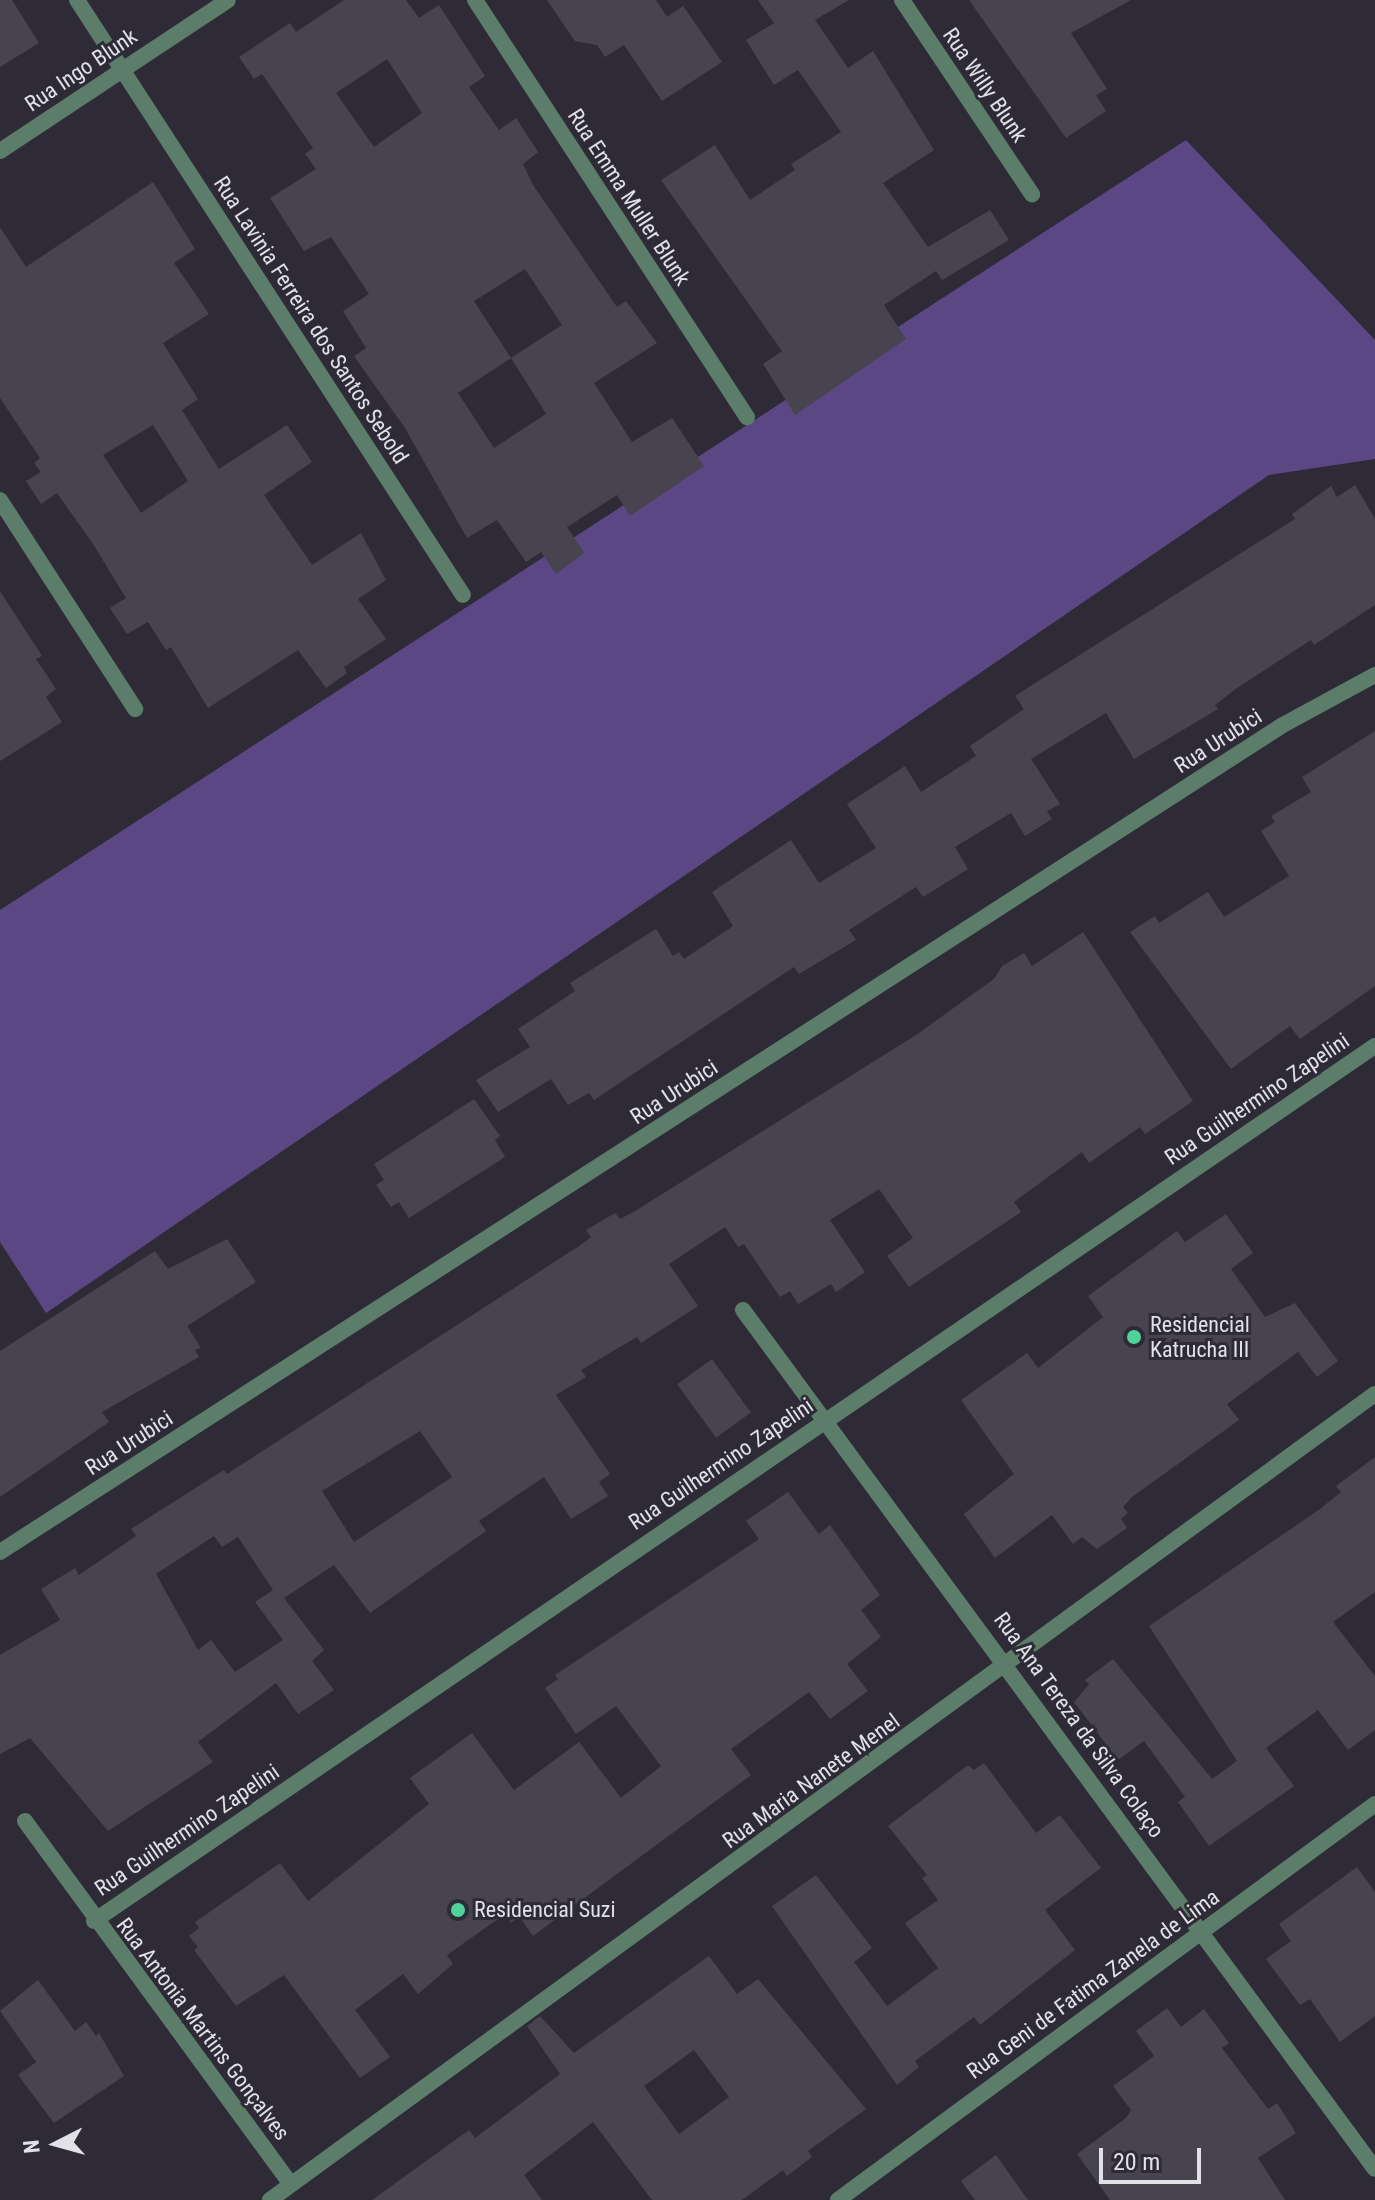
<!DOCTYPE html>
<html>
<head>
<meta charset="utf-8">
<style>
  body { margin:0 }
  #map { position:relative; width:1375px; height:2200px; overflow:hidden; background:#2e2b37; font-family:"Roboto Condensed",sans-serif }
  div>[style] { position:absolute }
  .forest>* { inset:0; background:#5a4784 }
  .building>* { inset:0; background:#474450; transform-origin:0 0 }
  .minor>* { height:16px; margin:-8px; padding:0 8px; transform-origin:8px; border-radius:8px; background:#5d7d6b }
  .dots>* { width:22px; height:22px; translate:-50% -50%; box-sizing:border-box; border:4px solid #2e2b37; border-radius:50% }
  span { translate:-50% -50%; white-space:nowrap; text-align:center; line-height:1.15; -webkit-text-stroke:6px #2e2b37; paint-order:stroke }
  .street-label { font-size:22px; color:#e2e1e8 }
  .poi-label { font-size:22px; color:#e2e1e8 }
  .left { translate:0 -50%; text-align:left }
  .north { position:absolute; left:16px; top:2104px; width:80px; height:80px; -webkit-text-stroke:6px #2e2b37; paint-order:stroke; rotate:264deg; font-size:22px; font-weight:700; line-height:32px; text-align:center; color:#e2e1e8 }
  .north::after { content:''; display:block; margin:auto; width:28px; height:36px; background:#e2e1e8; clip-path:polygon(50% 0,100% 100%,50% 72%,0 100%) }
  .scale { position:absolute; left:1099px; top:2148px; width:102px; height:36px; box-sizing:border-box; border:4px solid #e2e1e8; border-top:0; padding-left:10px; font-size:24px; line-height:28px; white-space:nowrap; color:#e2e1e8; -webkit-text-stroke:6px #2e2b37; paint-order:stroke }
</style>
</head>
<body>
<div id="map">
  <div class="forest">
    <div style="clip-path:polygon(1186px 140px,1375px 340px,1375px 459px,1269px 475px,46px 1313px,0 1242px,0 910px)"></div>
  </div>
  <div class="building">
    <div style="clip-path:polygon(0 0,12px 0,39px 43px,0 67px)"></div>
    <div style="clip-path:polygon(evenodd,344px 0,406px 0,419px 18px,439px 5px,485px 76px,469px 87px,499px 130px,516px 118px,538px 152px,523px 164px,533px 185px,617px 307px,626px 301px,657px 343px,594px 383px,632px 442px,672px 418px,704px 466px,630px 516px,617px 495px,567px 527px,584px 553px,556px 574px,541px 552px,526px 562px,497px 520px,467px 538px,405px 428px,354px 356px,366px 348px,343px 311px,369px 294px,331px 237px,304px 251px,270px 198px,316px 169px,305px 154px,313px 148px,262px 74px,254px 79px,239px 57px,290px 23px,296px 32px,344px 0,387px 59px,422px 113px,374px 147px,336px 93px,387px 59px,344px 0,525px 269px,562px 325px,511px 358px,474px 301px,525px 269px,344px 0,511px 358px,546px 414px,494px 448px,458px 393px,511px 358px)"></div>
    <div style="clip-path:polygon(547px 0,656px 0,667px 17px,683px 6px,722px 62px,662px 101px,624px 45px,605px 57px,597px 45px,575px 41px)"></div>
    <div style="clip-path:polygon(758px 0,849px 0,815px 20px,848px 68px,873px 51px,934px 150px,883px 183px,928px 247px,990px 210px,1009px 240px,942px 280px,936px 271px,884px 305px,906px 339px,795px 415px,763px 364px,782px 351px,661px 180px,715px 145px,750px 200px,795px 170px,791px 164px,841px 132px,798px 70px,774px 85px,746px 40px,774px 23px)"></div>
    <div style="clip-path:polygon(969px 0,1131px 0,1071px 33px,1107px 89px,1096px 95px,1106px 111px,1066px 138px)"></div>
    <div style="clip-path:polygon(evenodd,153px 182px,195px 249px,174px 263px,209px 314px,163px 343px,198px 399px,182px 410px,219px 469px,287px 425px,312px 462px,264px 495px,312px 565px,361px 533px,386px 580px,358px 599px,386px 639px,344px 667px,347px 673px,326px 688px,298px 650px,208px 708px,171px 647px,166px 650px,148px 622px,127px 634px,110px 608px,126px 598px,93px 544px,57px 493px,41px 504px,26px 481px,41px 472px,34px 463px,40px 458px,0 398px,0 227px,26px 267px,153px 182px,153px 425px,188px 481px,141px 513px,103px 455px,153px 425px)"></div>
    <div style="clip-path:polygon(1355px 485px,1375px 519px,1375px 605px,1314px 645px,1311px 640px,1237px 688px,1215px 705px,1218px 709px,1134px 759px,1106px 713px,1031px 759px,1060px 804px,1047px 811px,1052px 819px,1025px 836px,1011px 813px,955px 847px,968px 869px,923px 897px,916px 887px,849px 930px,856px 940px,799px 974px,794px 967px,594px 1100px,589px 1093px,568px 1105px,551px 1079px,498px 1112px,476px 1080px,530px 1047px,518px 1029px,575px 991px,570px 983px,656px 929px,673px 956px,679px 952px,684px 959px,733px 926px,712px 892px,791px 840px,819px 883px,876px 848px,847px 804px,905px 766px,921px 792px,976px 756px,970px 746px,1024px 709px,1015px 696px,1295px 519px,1292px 514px,1331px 486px,1337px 497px)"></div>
    <div style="clip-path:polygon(0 591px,42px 656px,36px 659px,56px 689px,46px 697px,62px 722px,0 761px)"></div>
    <div style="clip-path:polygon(1375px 731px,1375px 986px,1300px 1039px,1290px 1026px,1231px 1069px,1130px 932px,1155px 916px,1159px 923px,1208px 892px,1224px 917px,1289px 876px,1261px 831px,1275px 822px,1271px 816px,1311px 792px,1302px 777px)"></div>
    <div style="clip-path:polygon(evenodd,1083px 932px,1193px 1101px,1145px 1134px,1140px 1127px,1089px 1163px,1082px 1152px,1014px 1202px,1021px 1212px,909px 1287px,887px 1256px,913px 1238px,879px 1189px,830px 1220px,865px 1272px,836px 1292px,831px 1284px,798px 1304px,790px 1291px,780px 1297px,744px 1244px,738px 1247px,725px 1227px,669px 1264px,698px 1306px,641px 1343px,637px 1337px,581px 1370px,586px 1377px,556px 1395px,610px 1474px,599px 1482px,608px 1496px,571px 1519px,544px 1477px,479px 1521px,486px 1531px,370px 1613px,334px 1565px,284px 1598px,324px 1650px,312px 1661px,334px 1690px,298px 1714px,276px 1683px,198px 1742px,213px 1762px,108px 1831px,30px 1738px,0 1754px,0 1655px,60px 1620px,41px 1589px,75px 1568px,79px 1575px,136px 1536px,131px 1529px,224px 1470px,227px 1474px,579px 1246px,591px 1237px,586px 1230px,615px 1213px,620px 1219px,635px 1211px,916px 1035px,994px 979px,1002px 966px,1024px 953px,1032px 966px,1083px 932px,420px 1431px,452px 1477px,354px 1542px,322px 1491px,420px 1431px,1083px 932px,214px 1536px,222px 1547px,238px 1537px,273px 1590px,255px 1602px,283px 1640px,235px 1672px,211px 1640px,198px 1650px,156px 1574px,214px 1536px)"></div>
    <div style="clip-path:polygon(474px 1099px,500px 1136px,495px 1140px,505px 1157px,409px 1218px,399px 1202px,391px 1207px,376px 1185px,384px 1180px,374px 1164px)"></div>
    <div style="clip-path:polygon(1226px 1214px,1253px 1253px,1231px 1269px,1265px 1317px,1295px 1303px,1338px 1361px,1317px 1377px,1298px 1352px,1227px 1404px,1239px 1420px,1132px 1497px,1123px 1507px,1128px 1513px,1121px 1519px,1127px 1528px,1097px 1549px,1082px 1537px,1073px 1544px,1052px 1515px,995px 1558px,964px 1514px,1014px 1474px,961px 1400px,1027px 1353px,1038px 1368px,1103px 1317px,1088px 1296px,1177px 1231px,1185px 1242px)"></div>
    <div style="clip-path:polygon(227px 1239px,256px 1282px,187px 1326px,201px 1348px,195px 1350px,199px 1357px,102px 1412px,109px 1422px,0 1497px,0 1351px,155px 1251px,168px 1269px)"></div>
    <div style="left:712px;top:1359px;width:66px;height:43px;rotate:54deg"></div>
    <div style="clip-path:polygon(1375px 1457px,1375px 1592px,1333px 1622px,1375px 1676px,1375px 1730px,1348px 1750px,1318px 1710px,1266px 1748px,1294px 1786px,1209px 1846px,1178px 1802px,1185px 1797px,1144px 1741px,1118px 1760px,1074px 1702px,1089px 1684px,1085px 1680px,1113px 1659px,1212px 1779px,1237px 1761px,1149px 1626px,1320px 1509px,1341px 1492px,1336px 1486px)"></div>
    <div style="clip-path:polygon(788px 1492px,819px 1534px,830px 1525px,880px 1595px,861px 1610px,881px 1637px,847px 1664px,868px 1691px,830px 1719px,809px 1692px,731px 1749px,751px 1775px,533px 1936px,519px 1916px,511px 1923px,505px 1914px,447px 1955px,453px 1964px,418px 1994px,403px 1974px,355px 2010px,390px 2057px,360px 2078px,284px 1975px,236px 2006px,194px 1950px,198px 1947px,189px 1936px,199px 1928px,195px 1922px,280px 1863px,308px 1901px,429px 1804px,410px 1778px,472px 1733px,514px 1790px,579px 1742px,621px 1798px,661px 1766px,616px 1706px,576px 1734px,545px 1688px,558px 1679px,555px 1675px,759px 1539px,746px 1521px)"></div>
    <div style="clip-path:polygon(984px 1763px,1036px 1833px,1060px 1815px,1101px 1868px,1045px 1910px,1075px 1950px,980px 2025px,974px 2017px,915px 2061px,919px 2067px,897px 2085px,772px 1906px,816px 1875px,872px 1948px,854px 1962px,887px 2006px,938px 1968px,905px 1923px,938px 1900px,922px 1878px,927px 1875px,888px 1826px,968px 1765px,974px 1770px)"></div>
    <div style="clip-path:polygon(1357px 1867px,1375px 1892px,1375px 2016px,1340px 2042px,1310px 1999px,1300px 2005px,1266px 1959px,1291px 1941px,1279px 1924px)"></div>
    <div style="clip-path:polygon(evenodd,709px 1956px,737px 1994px,758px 1979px,866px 2109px,808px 2151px,812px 2157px,787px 2176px,783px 2170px,742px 2200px,652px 2200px,593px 2122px,524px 2175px,542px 2200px,372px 2200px,469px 2130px,475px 2138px,560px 2074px,527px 2026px,540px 2016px,574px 2053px,709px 1956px,694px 2050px,729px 2097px,679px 2134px,644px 2086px,694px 2050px)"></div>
    <div style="clip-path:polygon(38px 1980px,75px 2031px,86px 2022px,96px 2036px,99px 2033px,124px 2076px,54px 2123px,18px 2075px,36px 2062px,0 2011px)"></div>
    <div style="clip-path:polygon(1167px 2008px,1181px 2027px,1204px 2009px,1229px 2043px,1222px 2048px,1268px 2109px,1277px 2103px,1296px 2133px,1258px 2158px,1285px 2200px,1110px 2200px,1077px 2154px,1126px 2118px,1131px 2110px,1113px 2086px,1154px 2056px,1136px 2031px)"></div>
    <div style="clip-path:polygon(996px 2155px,1028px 2200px,975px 2200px,961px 2181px)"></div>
  </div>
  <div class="minor">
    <div style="left:77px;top:0;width:709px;rotate:57.03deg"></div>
    <div style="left:475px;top:0;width:498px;rotate:56.9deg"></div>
    <div style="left:902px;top:0;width:234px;rotate:56.2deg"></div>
    <div style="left:0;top:151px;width:273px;rotate:-33.5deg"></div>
    <div style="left:0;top:500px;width:249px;rotate:57.1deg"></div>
    <div style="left:743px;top:1310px;width:1066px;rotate:53.66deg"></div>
    <div style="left:0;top:1552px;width:1524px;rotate:-32.81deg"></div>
    <div style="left:1281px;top:726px;width:107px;rotate:-28.5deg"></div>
    <div style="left:25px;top:1821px;width:450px;rotate:53.8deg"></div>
    <div style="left:94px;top:1921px;width:1551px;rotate:-34.34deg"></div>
    <div style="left:270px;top:2200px;width:1368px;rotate:-36.11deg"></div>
    <div style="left:838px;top:2200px;width:667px;rotate:-36.41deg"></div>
  </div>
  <div class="dots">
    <div style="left:1134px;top:1337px;background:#4fd399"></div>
    <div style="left:458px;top:1910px;background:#4fd399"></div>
  </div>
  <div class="street-label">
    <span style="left:81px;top:70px;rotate:-34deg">Rua Ingo Blunk</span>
    <span style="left:985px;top:85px;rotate:56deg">Rua Willy Blunk</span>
    <span style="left:629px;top:197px;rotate:57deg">Rua Emma Muller Blunk</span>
    <span style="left:311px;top:320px;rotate:57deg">Rua Lavinia Ferreira dos Santos Sebold</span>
    <span style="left:1218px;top:741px;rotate:-33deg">Rua Urubici</span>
    <span style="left:674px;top:1092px;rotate:-33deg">Rua Urubici</span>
    <span style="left:1257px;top:1099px;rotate:-34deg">Rua Guilhermino Zapelini</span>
    <span style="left:129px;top:1443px;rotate:-33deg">Rua Urubici</span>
    <span style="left:721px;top:1464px;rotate:-34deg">Rua Guilhermino Zapelini</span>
    <span style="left:1079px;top:1725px;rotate:54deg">Rua Ana Tereza da Silva Colaço</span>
    <span style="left:811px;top:1781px;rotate:-36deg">Rua Maria Nanete Menel</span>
    <span style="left:187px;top:1830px;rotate:-34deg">Rua Guilhermino Zapelini</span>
    <span style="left:1093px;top:1984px;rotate:-36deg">Rua Geni de Fatima Zanela de Lima</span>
    <span style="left:203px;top:2029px;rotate:53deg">Rua Antonia Martins Gonçalves</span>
  </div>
  <div class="poi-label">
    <span class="left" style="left:1150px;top:1337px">Residencial<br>Katrucha III</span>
    <span class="left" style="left:474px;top:1910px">Residencial Suzi</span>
  </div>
  <div class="north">N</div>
  <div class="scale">20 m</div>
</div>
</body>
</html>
